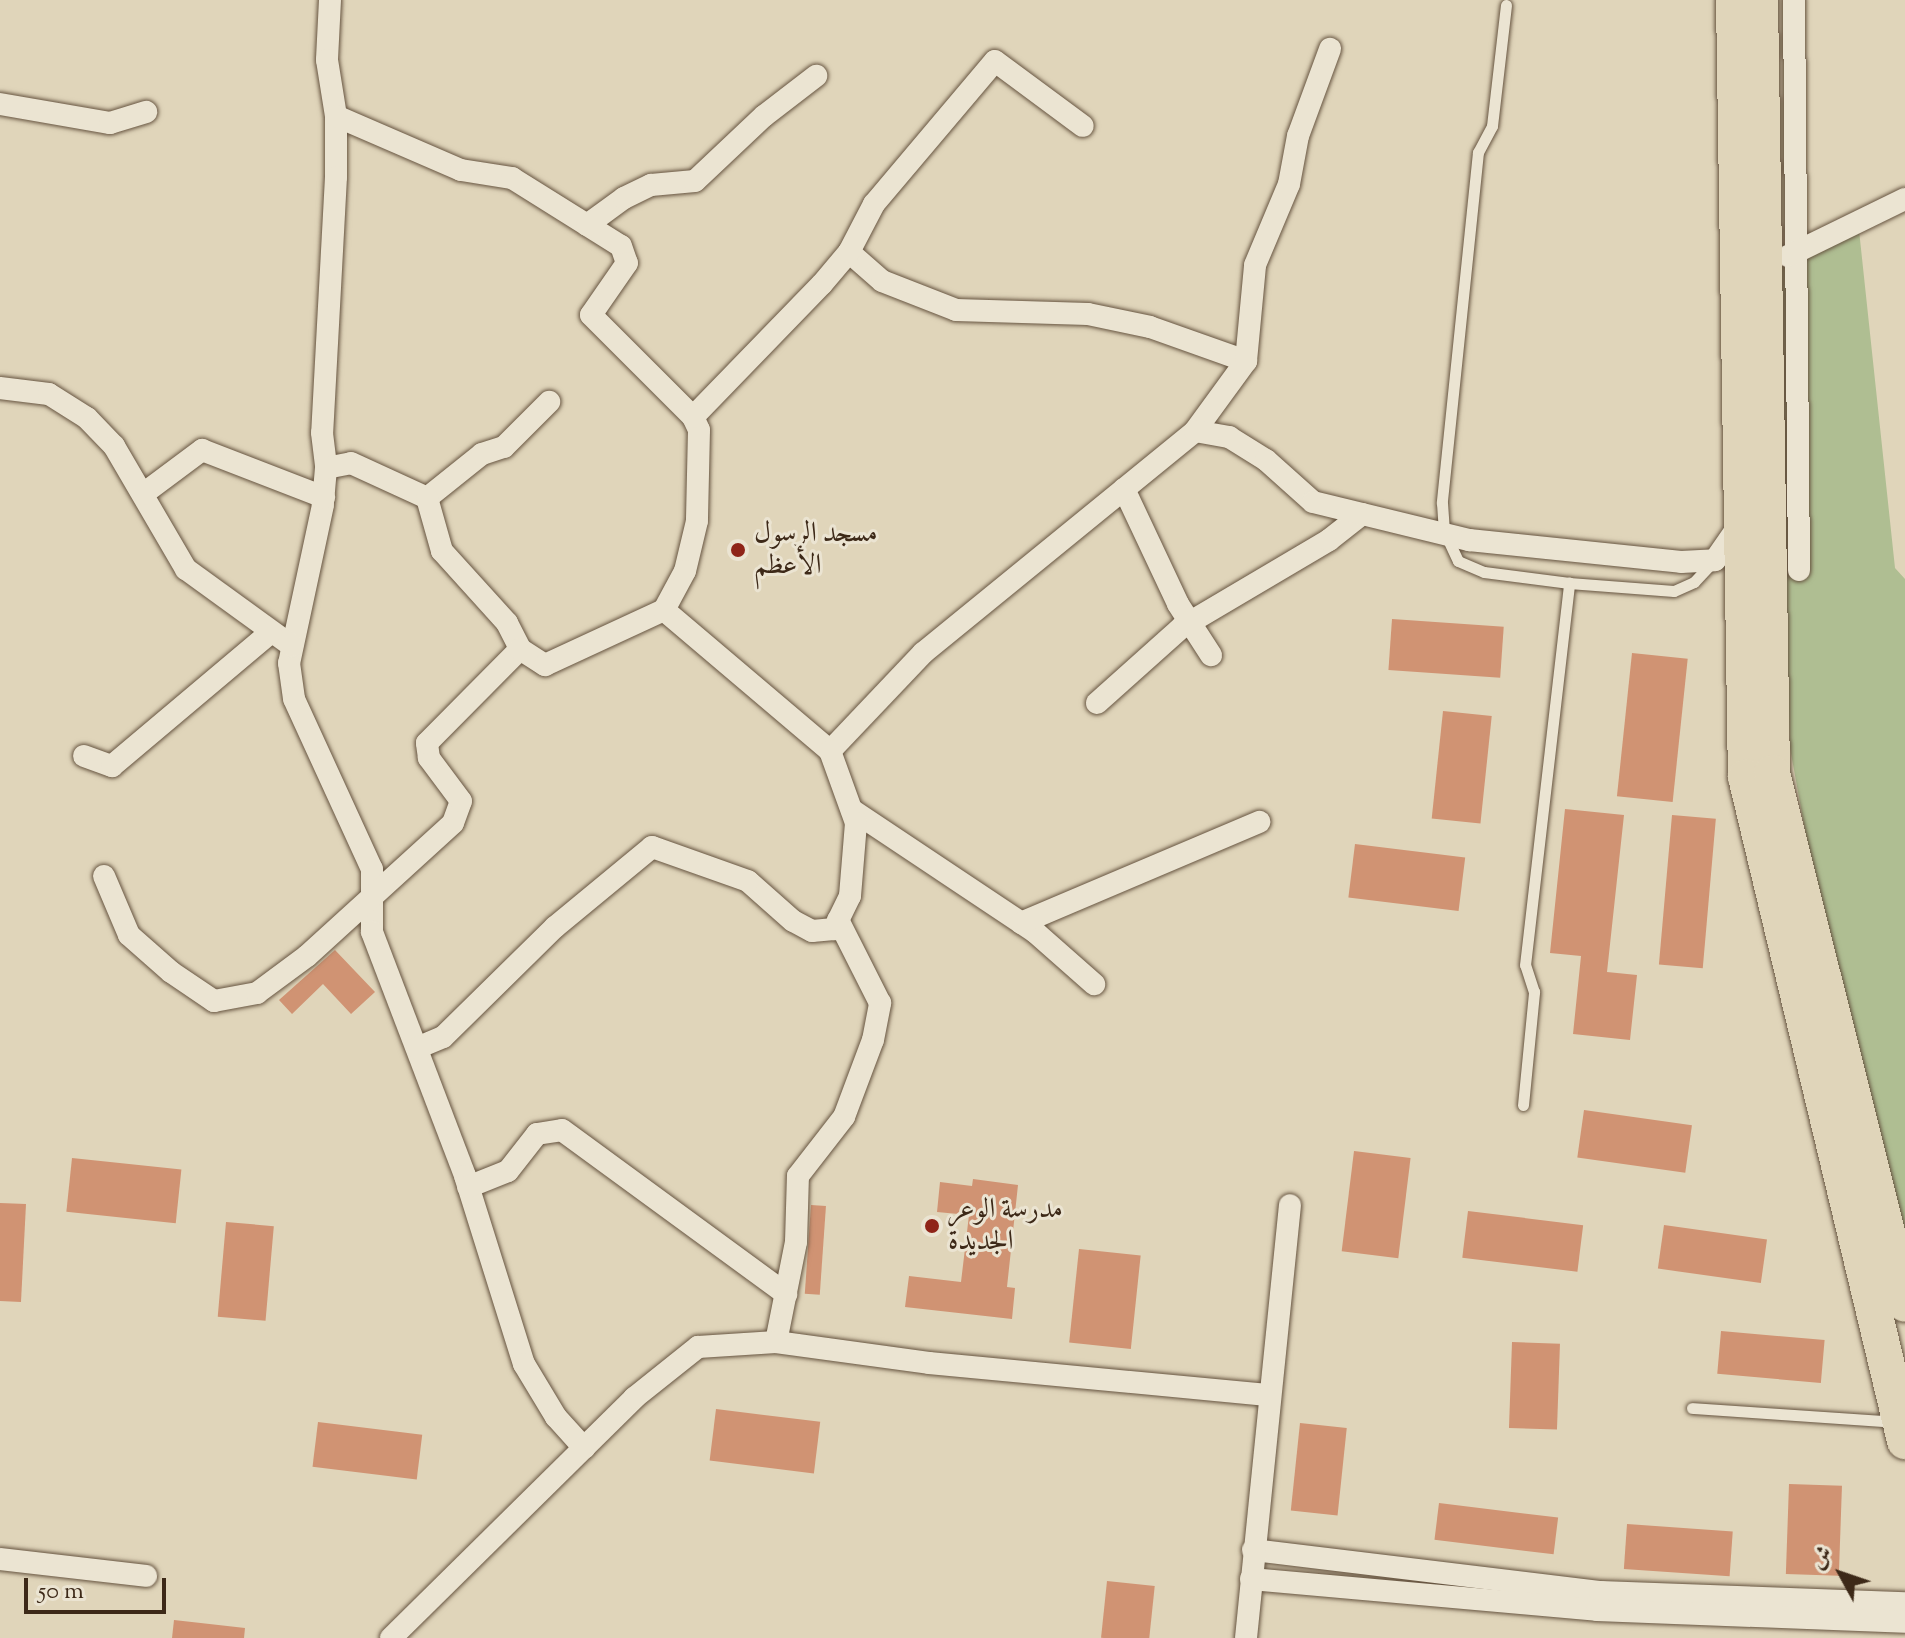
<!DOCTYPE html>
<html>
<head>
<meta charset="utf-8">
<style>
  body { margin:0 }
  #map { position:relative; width:1905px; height:1638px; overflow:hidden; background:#e0d5ba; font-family:"Sorts Mill Goudy",Amiri,serif }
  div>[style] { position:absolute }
  .green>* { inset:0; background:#afbe92 }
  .building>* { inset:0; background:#d09373; transform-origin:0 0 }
  .roads { filter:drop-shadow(0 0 2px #665440) drop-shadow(0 0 2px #665440) }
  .service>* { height:11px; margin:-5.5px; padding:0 5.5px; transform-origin:5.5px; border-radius:5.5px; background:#ebe4d2 }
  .minor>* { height:22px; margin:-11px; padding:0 11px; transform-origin:11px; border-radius:11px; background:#ebe4d2 }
  .primary>* { height:36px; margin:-18px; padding:0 18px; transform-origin:18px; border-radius:18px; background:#e0d5ba }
  .dots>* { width:22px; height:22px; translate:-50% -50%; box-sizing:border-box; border:4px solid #ebe4d2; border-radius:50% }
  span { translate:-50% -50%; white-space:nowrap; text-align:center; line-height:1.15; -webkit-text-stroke:6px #ebe4d2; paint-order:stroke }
  .poi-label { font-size:28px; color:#3d2918 }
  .left { translate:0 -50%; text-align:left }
  .north { position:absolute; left:1801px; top:1534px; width:80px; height:80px; -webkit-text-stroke:6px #ebe4d2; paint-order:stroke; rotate:310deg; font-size:22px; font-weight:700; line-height:32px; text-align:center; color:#3d2918 }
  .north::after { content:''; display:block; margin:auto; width:28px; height:36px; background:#3d2918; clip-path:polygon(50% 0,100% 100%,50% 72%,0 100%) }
  .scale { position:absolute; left:24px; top:1578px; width:142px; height:36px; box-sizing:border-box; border:4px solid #3d2918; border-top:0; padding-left:10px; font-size:24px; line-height:28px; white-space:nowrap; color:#3d2918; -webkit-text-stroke:6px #ebe4d2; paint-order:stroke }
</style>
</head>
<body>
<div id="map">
  <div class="green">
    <div style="clip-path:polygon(1859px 230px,1895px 568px,1905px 579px,1905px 1241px,1807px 841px,1790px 748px,1777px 269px)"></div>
  </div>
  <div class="building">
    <div style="left:1392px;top:619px;width:112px;height:51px;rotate:4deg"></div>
    <div style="left:1632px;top:653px;width:56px;height:144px;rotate:6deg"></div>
    <div style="left:1443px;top:711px;width:49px;height:108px;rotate:6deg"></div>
    <div style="clip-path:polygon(1565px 809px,1624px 815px,1607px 972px,1637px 975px,1630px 1040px,1573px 1034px,1581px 956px,1550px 953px)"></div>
    <div style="left:1672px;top:815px;width:44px;height:150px;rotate:5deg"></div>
    <div style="left:1355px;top:844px;width:111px;height:54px;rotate:7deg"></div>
    <div style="clip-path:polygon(335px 950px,375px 992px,351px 1014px,323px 984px,292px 1014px,279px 1000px)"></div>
    <div style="left:1584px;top:1110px;width:109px;height:48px;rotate:8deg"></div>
    <div style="left:1354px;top:1151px;width:57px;height:101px;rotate:7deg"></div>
    <div style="left:72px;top:1158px;width:110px;height:54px;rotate:6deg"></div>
    <div style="clip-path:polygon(973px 1179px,1018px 1185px,1007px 1287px,1015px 1288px,1012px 1319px,905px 1307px,909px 1276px,961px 1282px,969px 1215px,937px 1212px,940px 1182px,972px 1186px)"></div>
    <div style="clip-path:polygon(0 1203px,26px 1204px,21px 1302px,0 1301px)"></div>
    <div style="left:811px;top:1205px;width:15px;height:89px;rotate:4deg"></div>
    <div style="left:1468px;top:1211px;width:116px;height:47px;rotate:7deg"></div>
    <div style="left:226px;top:1222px;width:48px;height:95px;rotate:5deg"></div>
    <div style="left:1664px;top:1225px;width:104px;height:44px;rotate:8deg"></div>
    <div style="left:1079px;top:1249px;width:62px;height:94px;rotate:6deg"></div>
    <div style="left:1721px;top:1331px;width:104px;height:43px;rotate:5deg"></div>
    <div style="left:1512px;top:1342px;width:48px;height:86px;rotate:2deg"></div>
    <div style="left:716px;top:1409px;width:105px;height:52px;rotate:7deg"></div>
    <div style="left:318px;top:1422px;width:105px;height:45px;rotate:7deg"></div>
    <div style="left:1300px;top:1423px;width:47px;height:88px;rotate:6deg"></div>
    <div style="left:1789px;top:1484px;width:53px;height:90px;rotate:2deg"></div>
    <div style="left:1439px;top:1503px;width:120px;height:37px;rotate:7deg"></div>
    <div style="left:1627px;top:1524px;width:106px;height:45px;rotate:4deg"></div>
    <div style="left:1107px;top:1581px;width:48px;height:57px;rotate:6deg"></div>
    <div style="clip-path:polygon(174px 1620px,245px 1628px,244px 1638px,172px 1638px)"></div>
  </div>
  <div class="roads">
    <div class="service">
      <div style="left:1506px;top:5px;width:122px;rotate:96.6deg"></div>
      <div style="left:1492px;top:126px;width:30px;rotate:118deg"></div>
      <div style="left:1478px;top:152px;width:353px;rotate:95.9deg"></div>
      <div style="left:1442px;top:503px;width:28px;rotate:86deg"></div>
      <div style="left:1444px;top:531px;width:33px;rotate:65deg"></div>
      <div style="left:1458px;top:561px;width:28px;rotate:23deg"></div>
      <div style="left:1484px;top:572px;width:86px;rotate:7.4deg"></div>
      <div style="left:1569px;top:583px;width:105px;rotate:4.4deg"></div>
      <div style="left:1674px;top:591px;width:22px;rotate:-24deg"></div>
      <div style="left:1694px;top:582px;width:26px;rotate:-47deg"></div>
      <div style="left:1523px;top:1105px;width:114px;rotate:-84.4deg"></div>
      <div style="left:1534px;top:992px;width:28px;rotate:-108deg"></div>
      <div style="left:1525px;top:965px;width:385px;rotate:-83.4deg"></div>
      <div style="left:1692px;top:1408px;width:204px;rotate:3.9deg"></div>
    </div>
    <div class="minor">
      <div style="left:330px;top:0;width:60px;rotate:92.9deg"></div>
      <div style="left:327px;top:60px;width:57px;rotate:80.9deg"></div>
      <div style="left:336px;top:116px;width:61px;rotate:90deg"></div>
      <div style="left:336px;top:177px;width:256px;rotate:93.1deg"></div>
      <div style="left:322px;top:433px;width:35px;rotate:83deg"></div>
      <div style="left:326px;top:468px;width:37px;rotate:95deg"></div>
      <div style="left:323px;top:505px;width:162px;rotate:102.1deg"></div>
      <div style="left:289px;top:663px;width:36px;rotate:82deg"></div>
      <div style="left:294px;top:699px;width:187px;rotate:65.4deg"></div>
      <div style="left:372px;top:869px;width:63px;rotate:90deg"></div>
      <div style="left:372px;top:932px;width:261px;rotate:69.1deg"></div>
      <div style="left:465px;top:1176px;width:197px;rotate:72.6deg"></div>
      <div style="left:524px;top:1364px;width:62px;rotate:58.9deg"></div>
      <div style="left:556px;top:1417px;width:42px;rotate:47.9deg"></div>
      <div style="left:1794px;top:0;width:570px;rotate:89.5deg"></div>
      <div style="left:0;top:104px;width:112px;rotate:9.8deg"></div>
      <div style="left:110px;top:123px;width:38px;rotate:-17deg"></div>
      <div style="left:336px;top:116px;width:136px;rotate:23.4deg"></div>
      <div style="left:461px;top:170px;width:52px;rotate:8.9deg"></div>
      <div style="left:512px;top:178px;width:128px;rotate:32deg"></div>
      <div style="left:621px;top:246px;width:18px;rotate:71deg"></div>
      <div style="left:627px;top:263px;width:63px;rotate:124.7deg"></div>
      <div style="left:591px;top:315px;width:144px;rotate:45deg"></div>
      <div style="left:693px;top:417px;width:14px;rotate:65deg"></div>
      <div style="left:699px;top:430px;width:91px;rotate:91.3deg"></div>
      <div style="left:697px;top:521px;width:51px;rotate:103.5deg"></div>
      <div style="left:685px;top:571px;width:44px;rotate:118.3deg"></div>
      <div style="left:587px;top:225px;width:46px;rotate:-36.1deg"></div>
      <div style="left:624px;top:198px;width:30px;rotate:-26deg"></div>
      <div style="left:651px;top:185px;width:44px;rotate:-5.2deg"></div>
      <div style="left:695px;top:181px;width:95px;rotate:-43.3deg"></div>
      <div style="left:764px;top:116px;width:66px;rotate:-37.6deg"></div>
      <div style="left:849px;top:252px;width:44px;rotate:41.3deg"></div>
      <div style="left:882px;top:281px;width:79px;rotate:21.4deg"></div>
      <div style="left:956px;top:310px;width:132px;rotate:1.7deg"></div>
      <div style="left:1088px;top:314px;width:63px;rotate:11.8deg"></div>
      <div style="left:1150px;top:327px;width:102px;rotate:19.5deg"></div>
      <div style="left:1788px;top:256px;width:130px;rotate:-26deg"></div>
      <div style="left:0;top:388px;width:49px;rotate:7deg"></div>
      <div style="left:49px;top:394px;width:45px;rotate:32.3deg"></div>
      <div style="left:87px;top:418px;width:39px;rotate:46deg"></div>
      <div style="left:114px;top:446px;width:143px;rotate:59.7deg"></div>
      <div style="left:186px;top:569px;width:131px;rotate:36deg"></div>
      <div style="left:693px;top:417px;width:185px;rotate:-45.9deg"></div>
      <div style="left:822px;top:284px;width:42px;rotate:-49.8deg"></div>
      <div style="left:849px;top:252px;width:54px;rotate:-62.5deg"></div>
      <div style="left:874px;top:204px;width:187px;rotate:-49.8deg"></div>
      <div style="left:995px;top:61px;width:109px;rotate:36.5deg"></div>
      <div style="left:1195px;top:431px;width:87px;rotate:-53.9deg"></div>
      <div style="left:1246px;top:361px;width:96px;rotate:-84.6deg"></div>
      <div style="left:1255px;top:265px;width:88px;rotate:-67.2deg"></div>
      <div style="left:1289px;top:184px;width:49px;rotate:-79.4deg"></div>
      <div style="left:1298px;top:136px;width:93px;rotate:-69.8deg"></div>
      <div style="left:326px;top:468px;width:25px;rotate:-11deg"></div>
      <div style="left:351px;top:463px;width:84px;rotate:24.7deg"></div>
      <div style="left:427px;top:498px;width:70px;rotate:-38.7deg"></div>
      <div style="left:482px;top:454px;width:23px;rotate:-18deg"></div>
      <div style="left:504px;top:447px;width:64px;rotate:-45deg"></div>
      <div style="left:1124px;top:489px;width:127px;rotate:64.8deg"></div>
      <div style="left:1178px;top:604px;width:61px;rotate:57.1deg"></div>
      <div style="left:143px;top:494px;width:74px;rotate:-36.7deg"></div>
      <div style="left:202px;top:450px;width:131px;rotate:21.1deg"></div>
      <div style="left:427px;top:498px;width:55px;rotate:74.2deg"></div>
      <div style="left:442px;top:551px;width:97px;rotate:47.9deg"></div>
      <div style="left:507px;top:623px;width:29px;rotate:63deg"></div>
      <div style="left:1097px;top:703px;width:114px;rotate:-41.8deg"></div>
      <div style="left:1182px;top:627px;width:171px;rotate:-30.6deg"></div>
      <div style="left:1329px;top:540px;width:42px;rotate:-38.2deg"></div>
      <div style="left:830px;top:751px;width:135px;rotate:-46.5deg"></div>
      <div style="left:923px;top:653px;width:351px;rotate:-39.2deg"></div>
      <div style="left:1195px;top:431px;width:35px;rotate:10deg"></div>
      <div style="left:1229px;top:437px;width:44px;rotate:31.9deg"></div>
      <div style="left:1266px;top:460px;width:63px;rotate:41.8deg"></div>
      <div style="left:1313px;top:502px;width:161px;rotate:13.7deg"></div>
      <div style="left:1469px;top:540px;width:213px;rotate:5.9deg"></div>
      <div style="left:1681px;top:562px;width:34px;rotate:-3deg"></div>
      <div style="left:1715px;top:560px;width:44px;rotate:-55.2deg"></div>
      <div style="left:84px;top:756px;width:30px;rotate:20deg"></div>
      <div style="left:112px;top:766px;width:208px;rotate:-40.1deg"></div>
      <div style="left:852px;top:810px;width:220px;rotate:33.7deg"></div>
      <div style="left:1035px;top:932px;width:79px;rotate:41.4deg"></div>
      <div style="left:104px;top:876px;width:64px;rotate:67deg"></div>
      <div style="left:129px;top:935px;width:56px;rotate:41.4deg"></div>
      <div style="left:171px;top:972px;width:52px;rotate:34deg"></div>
      <div style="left:214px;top:1001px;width:44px;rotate:-10.5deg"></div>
      <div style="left:257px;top:993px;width:62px;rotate:-36.5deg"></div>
      <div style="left:307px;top:956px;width:197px;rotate:-42.3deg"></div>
      <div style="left:453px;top:823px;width:23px;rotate:-70deg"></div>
      <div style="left:461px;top:801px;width:54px;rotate:-126.7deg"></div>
      <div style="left:429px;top:758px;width:15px;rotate:-98deg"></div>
      <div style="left:427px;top:743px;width:132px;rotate:-45.3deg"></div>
      <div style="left:520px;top:649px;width:30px;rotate:33deg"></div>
      <div style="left:545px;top:665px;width:131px;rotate:-24.8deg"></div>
      <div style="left:664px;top:610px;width:218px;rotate:40.3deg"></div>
      <div style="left:830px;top:751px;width:77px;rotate:70.1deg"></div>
      <div style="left:856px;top:823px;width:73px;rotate:94.7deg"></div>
      <div style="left:850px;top:896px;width:37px;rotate:116deg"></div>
      <div style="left:834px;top:929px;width:22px;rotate:175deg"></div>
      <div style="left:812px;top:931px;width:21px;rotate:-152deg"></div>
      <div style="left:793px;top:921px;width:60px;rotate:-138.4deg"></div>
      <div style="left:748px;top:881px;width:102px;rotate:-160.5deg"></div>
      <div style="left:652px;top:847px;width:126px;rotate:140.5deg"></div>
      <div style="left:555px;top:927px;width:157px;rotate:135.5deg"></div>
      <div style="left:443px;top:1037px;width:28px;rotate:157deg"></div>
      <div style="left:1021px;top:923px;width:259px;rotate:-23deg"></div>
      <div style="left:468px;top:1187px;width:43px;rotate:-21.8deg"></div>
      <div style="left:508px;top:1171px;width:47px;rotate:-51.9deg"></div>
      <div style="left:537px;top:1134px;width:25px;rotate:-9deg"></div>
      <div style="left:562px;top:1130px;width:278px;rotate:36.2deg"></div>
      <div style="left:776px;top:1342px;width:102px;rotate:-78.7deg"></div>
      <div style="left:796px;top:1242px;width:66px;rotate:-88.3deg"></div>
      <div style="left:798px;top:1176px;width:75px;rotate:-52.1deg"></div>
      <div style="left:844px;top:1117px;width:82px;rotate:-69.4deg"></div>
      <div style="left:873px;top:1040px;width:38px;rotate:-79deg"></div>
      <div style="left:880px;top:1003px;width:93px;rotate:-116.8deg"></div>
      <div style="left:1253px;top:1550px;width:350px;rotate:6.9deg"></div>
      <div style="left:1600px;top:1592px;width:305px;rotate:2.1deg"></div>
      <div style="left:0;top:1559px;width:147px;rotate:6.6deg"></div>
      <div style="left:1251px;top:1579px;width:347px;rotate:5.1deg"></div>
      <div style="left:1597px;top:1610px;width:308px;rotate:2.2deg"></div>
      <div style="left:391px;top:1638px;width:342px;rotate:-44.6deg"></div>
      <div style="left:634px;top:1398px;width:82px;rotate:-38.6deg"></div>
      <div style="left:698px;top:1347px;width:78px;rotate:-3.7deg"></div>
      <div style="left:776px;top:1342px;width:154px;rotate:7.8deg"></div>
      <div style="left:929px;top:1363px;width:340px;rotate:5.4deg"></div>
      <div style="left:1246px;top:1638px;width:435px;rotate:-84.2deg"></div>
    </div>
    <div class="primary">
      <div style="left:1734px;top:0;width:777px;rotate:89.12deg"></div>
      <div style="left:1746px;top:777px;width:683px;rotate:76.53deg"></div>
      <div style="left:1760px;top:0;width:773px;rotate:89.11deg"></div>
      <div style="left:1772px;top:773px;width:547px;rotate:75.94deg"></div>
    </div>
  </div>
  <div class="dots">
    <div style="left:738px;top:550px;background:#8f2418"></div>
    <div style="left:932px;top:1226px;background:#8f2418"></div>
  </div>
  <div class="poi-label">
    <span class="left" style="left:754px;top:550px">مسجد الرسول<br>الأعظم</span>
    <span class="left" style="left:948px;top:1226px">مدرسة الوعر<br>الجديدة</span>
  </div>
  <div class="north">ش</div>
  <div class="scale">50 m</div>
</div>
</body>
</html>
